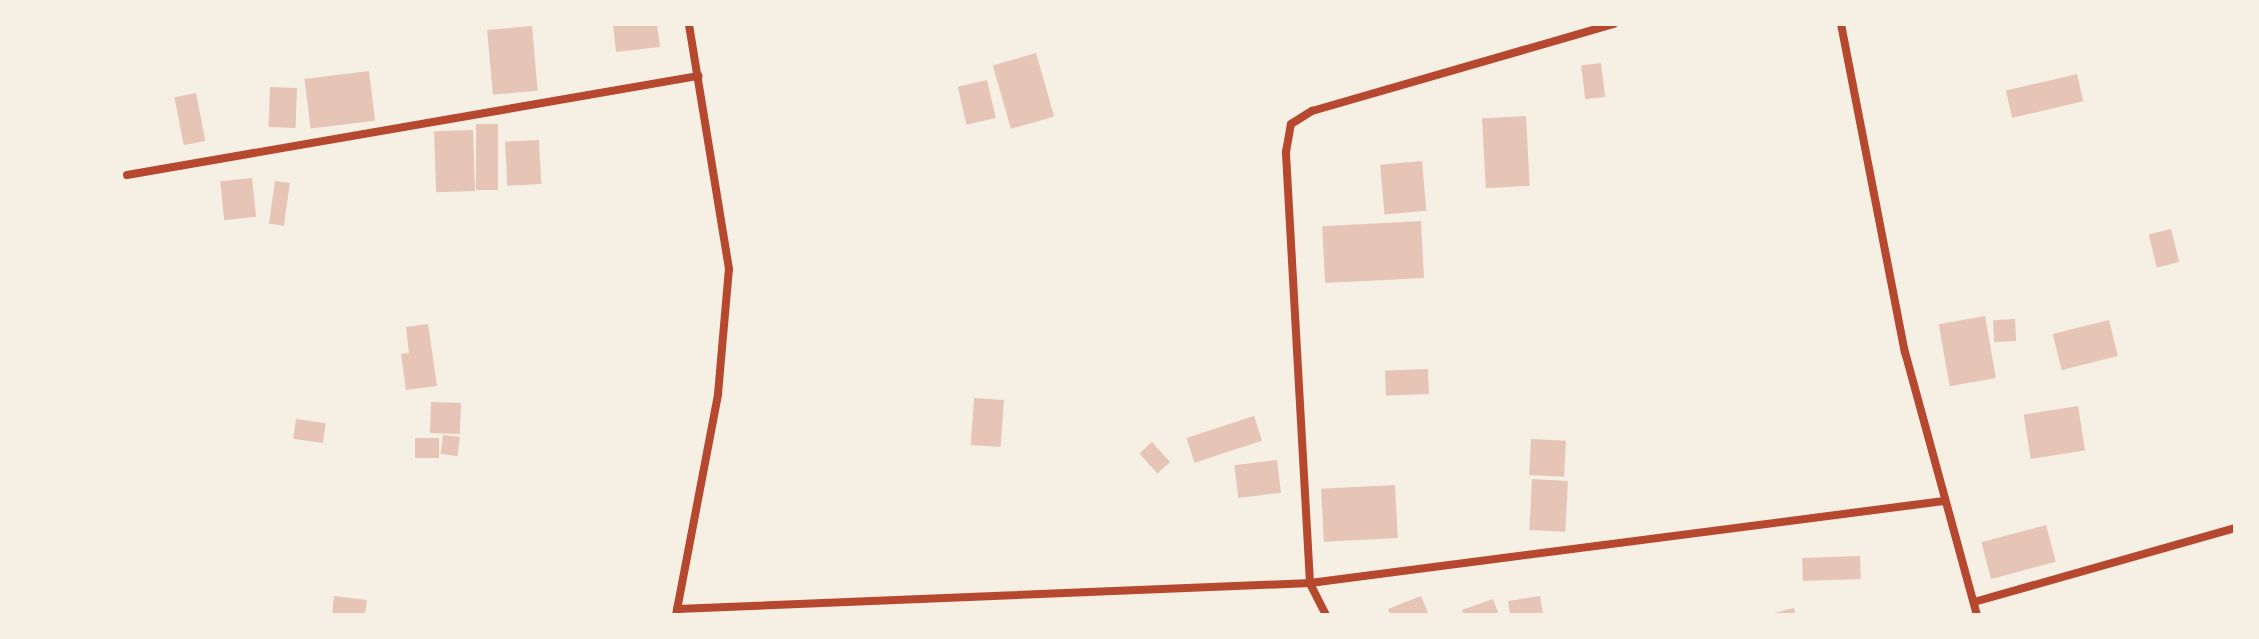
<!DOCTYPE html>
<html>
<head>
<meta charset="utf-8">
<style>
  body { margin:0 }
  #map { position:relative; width:2259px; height:639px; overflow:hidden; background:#f6efe4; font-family:Karla,sans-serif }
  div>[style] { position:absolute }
  .building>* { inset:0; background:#e6c5b7; transform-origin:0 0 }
  .minor>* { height:8px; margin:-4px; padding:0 4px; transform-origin:4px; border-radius:4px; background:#b5482f }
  span { translate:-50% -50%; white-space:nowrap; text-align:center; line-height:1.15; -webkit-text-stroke:8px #f6efe4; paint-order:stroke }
  .frame { position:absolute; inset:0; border:26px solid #f6efe4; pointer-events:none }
</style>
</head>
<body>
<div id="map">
  <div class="building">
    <div style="clip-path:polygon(613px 24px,657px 24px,660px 47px,616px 52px)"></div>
    <div style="left:532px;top:26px;width:65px;height:45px;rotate:85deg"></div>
    <div style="left:1036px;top:53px;width:66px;height:45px;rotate:74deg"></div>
    <div style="left:1601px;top:63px;width:34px;height:20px;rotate:83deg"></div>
    <div style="left:369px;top:71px;width:50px;height:65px;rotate:83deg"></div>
    <div style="left:2077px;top:74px;width:28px;height:73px;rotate:77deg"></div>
    <div style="left:987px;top:80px;width:39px;height:30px;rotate:77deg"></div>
    <div style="left:270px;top:87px;width:27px;height:40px;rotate:2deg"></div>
    <div style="left:196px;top:93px;width:49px;height:22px;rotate:79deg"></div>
    <div style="left:1526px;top:116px;width:70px;height:44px;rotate:87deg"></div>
    <div style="left:476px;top:124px;width:22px;height:66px"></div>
    <div style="left:473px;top:130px;width:61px;height:39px;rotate:88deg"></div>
    <div style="left:539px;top:140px;width:44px;height:34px;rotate:87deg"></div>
    <div style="left:1422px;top:161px;width:50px;height:42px;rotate:85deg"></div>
    <div style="left:252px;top:178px;width:39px;height:32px;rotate:84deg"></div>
    <div style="left:275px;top:181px;width:15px;height:43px;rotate:8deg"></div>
    <div style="left:1421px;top:221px;width:57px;height:99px;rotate:87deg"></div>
    <div style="left:2171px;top:229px;width:34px;height:23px;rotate:76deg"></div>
    <div style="left:1985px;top:316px;width:63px;height:47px;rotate:80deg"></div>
    <div style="left:2015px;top:319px;width:22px;height:22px;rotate:87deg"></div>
    <div style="left:2109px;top:320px;width:37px;height:58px;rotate:76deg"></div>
    <div style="clip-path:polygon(428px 324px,437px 386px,406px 390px,401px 354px,409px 353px,406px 327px)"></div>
    <div style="left:1428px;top:369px;width:25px;height:43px;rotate:88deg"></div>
    <div style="left:974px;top:398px;width:30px;height:47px;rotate:4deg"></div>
    <div style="left:431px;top:402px;width:30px;height:31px;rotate:2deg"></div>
    <div style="left:2078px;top:406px;width:45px;height:55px;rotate:81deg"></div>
    <div style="left:1254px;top:416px;width:26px;height:71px;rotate:72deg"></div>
    <div style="left:296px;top:419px;width:30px;height:20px;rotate:8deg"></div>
    <div style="left:443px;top:435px;width:17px;height:19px;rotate:7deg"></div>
    <div style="left:439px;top:438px;width:20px;height:24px;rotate:90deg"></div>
    <div style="left:1531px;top:439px;width:35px;height:36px;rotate:3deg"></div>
    <div style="left:1152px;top:442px;width:27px;height:17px;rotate:48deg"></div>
    <div style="left:1277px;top:460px;width:33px;height:43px;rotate:83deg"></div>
    <div style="left:1532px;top:479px;width:36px;height:51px;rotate:3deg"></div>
    <div style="left:1395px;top:485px;width:53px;height:74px;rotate:87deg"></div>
    <div style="left:2046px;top:525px;width:38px;height:67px;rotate:75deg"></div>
    <div style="left:1860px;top:556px;width:23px;height:58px;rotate:88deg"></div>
    <div style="clip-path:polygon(334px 596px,367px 600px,365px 615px,332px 615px)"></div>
    <div style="clip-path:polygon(1421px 596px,1429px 615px,1390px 615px,1388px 609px)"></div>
    <div style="clip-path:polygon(1540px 596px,1543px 615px,1510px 615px,1508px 601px)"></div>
    <div style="clip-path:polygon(1493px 599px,1499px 615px,1464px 615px,1462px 610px)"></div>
    <div style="clip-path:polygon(1794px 608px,1796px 615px,1770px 615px,1770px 614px)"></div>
  </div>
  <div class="minor">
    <div style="left:1841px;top:24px;width:334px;rotate:79deg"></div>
    <div style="left:1905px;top:352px;width:273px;rotate:74.7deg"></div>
    <div style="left:127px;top:175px;width:580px;rotate:-9.84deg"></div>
    <div style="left:1974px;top:602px;width:271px;rotate:-15.8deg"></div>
    <div style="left:677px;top:609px;width:634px;rotate:-2.35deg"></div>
    <div style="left:1310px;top:583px;width:639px;rotate:-7.37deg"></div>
    <div style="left:676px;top:615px;width:225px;rotate:-79.2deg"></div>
    <div style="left:718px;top:394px;width:125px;rotate:-85deg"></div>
    <div style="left:729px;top:269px;width:248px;rotate:-99.3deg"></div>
    <div style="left:1326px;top:615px;width:36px;rotate:-117deg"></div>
    <div style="left:1310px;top:583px;width:432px;rotate:-93.2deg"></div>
    <div style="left:1286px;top:152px;width:28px;rotate:-80deg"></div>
    <div style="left:1291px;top:124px;width:25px;rotate:-32deg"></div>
    <div style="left:1312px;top:111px;width:314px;rotate:-16.1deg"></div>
  </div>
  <div class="frame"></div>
</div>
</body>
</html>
